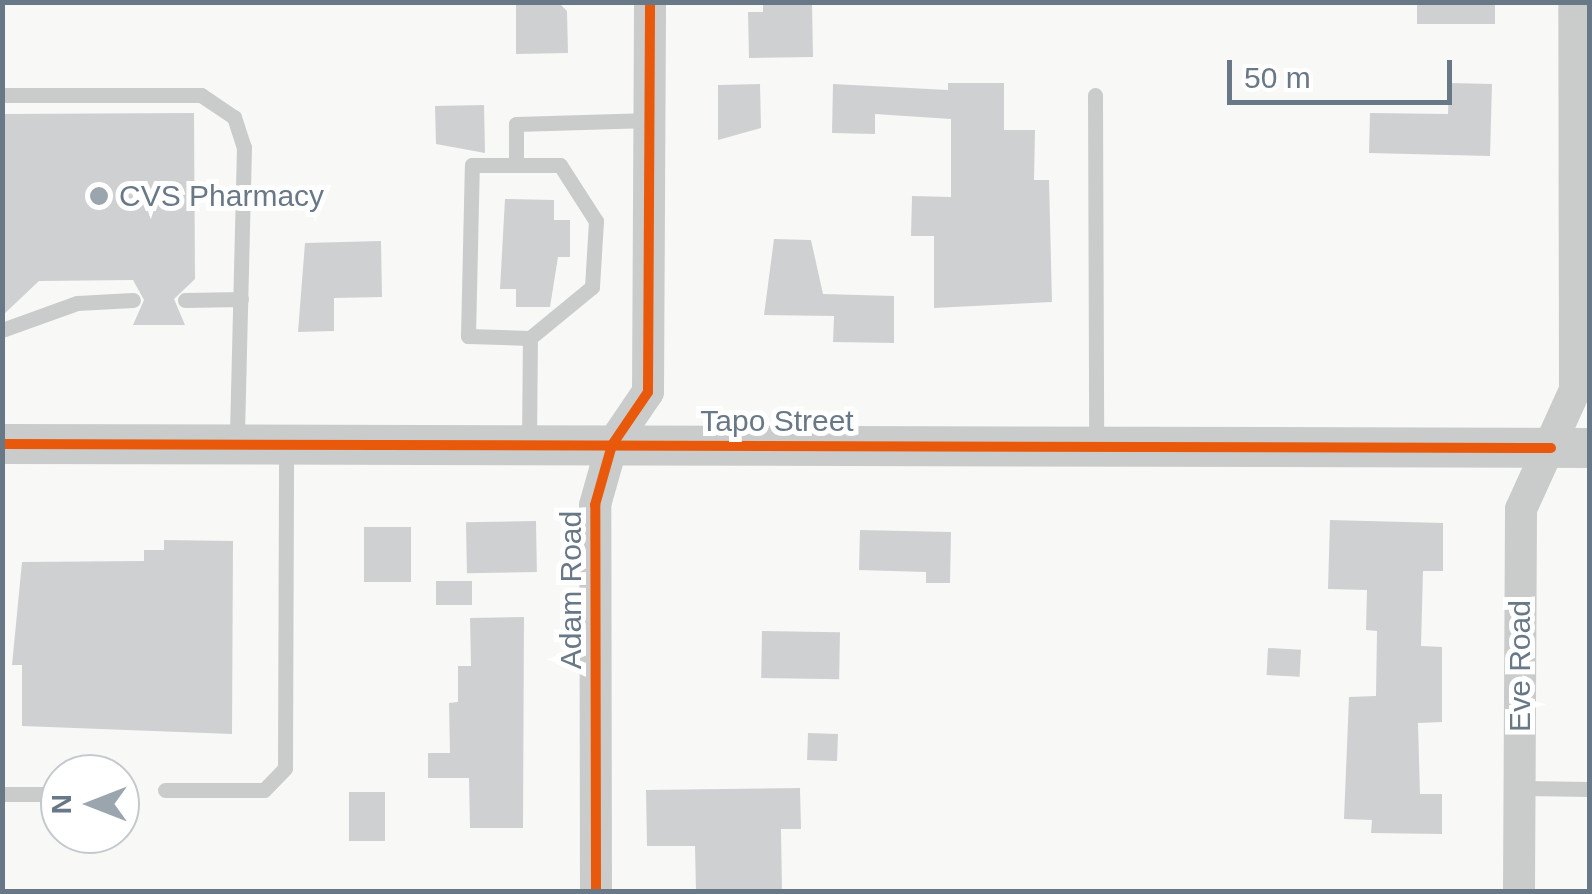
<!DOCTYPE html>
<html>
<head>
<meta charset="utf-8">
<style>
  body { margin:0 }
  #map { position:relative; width:1592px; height:894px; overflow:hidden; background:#f8f8f7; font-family:Arial,sans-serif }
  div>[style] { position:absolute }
  .building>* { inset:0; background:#cfd0d1; transform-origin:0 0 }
  .service>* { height:15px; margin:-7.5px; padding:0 7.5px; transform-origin:7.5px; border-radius:7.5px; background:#cacccc }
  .minor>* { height:32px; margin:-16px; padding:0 16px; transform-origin:16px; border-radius:16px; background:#cacccc }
  .tertiary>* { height:40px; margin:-20px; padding:0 20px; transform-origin:20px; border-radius:20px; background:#cacccc }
  .cycleway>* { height:10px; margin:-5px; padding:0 5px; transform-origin:5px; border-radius:5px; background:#e8590c }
  .dots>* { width:28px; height:28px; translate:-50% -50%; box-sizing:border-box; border:5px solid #fff; border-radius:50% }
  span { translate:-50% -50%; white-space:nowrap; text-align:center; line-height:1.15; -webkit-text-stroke:10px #fff; paint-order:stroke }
  .poi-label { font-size:30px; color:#697886 }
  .left { translate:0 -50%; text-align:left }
  .street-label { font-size:30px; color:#697886 }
  .frame { position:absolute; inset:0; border:5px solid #697886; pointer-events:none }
  .north { position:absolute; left:40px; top:754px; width:100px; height:100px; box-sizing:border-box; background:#fff; border:2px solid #c3c9cf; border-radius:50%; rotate:270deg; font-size:28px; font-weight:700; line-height:40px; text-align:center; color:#697886 }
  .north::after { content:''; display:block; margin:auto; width:35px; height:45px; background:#9ba5ae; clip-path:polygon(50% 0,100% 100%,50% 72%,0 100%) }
  .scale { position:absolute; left:1227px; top:60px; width:225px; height:45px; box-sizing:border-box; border:5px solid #697886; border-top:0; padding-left:12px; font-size:30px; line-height:35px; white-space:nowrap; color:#697886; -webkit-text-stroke:8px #fff; paint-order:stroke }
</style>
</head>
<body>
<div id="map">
  <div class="building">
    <div style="clip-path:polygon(516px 2px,558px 2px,567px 11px,568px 53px,516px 54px)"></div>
    <div style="clip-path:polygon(763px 2px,812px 2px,813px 57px,749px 58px,748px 12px,763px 12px)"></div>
    <div style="left:1417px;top:2px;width:78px;height:22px"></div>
    <div style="clip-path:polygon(948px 83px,1004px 83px,1004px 130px,1035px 130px,1034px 180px,1049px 180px,1052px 302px,934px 308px,934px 236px,911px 236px,912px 196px,951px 197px,951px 119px,875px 114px,875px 134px,832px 133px,833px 84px,948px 90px)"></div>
    <div style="clip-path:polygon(1449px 83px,1492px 84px,1490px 156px,1369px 153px,1370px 113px,1448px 114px)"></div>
    <div style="clip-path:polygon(760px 84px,761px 128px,718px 140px,718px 85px)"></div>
    <div style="clip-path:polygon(484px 105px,485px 153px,436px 144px,435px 106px)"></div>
    <div style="clip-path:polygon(194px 113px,195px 279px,174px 299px,185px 325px,133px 325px,144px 300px,133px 280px,39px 281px,2px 316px,2px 114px)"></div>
    <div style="clip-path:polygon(505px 199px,554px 200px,554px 220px,570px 220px,570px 257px,558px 257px,550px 307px,516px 307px,516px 289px,500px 289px)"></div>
    <div style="clip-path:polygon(774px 239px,811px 240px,823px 294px,894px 296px,894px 343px,833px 342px,834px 316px,764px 315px)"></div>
    <div style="clip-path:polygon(381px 241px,382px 297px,334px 298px,334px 331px,298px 332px,305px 243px)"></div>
    <div style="clip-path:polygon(1330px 520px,1443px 523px,1443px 571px,1423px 571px,1421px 646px,1442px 647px,1442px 722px,1418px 723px,1420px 794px,1442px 794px,1442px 834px,1371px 833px,1372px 820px,1344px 819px,1349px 697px,1376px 696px,1377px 631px,1366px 630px,1367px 590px,1328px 589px)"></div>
    <div style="left:536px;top:521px;width:51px;height:70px;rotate:89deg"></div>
    <div style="left:411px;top:527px;width:55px;height:47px;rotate:90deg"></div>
    <div style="clip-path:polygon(860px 530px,951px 532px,950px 583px,926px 583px,926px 572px,859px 570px)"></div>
    <div style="clip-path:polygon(164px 540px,233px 541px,232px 734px,22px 726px,22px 665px,12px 665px,22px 562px,144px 561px,144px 550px,164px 550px)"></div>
    <div style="left:436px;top:581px;width:36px;height:24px"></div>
    <div style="clip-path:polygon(524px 617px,523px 828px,470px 828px,469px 778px,428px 778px,428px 753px,450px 753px,449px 703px,458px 702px,458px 666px,471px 666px,470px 618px)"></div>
    <div style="left:762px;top:631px;width:78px;height:47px;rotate:1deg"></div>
    <div style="left:1268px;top:648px;width:33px;height:27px;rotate:3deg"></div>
    <div style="left:808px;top:733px;width:30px;height:27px;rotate:2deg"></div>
    <div style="clip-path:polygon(800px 788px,801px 829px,781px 829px,782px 892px,696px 892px,695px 846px,647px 846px,646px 790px)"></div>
    <div style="left:349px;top:792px;width:36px;height:49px"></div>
  </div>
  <div class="service">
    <div style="left:2px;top:95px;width:199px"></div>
    <div style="left:201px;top:95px;width:40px;rotate:34deg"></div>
    <div style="left:234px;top:117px;width:32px;rotate:72deg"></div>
    <div style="left:244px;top:147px;width:295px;rotate:91.4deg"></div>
    <div style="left:1095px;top:95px;width:349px;rotate:89.8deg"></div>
    <div style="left:516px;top:165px;width:41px;rotate:-90deg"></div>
    <div style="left:516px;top:124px;width:134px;rotate:-1.7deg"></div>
    <div style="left:185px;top:300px;width:56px;rotate:-1deg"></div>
    <div style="left:2px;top:330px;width:80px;rotate:-19.8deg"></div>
    <div style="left:77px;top:303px;width:56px;rotate:-3.1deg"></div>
    <div style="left:529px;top:445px;width:107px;rotate:-89.5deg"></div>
    <div style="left:530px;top:338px;width:62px;rotate:-178.2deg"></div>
    <div style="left:468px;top:336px;width:171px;rotate:-88.7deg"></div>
    <div style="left:472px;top:165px;width:88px"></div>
    <div style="left:560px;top:165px;width:67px;rotate:57.3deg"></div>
    <div style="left:596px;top:221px;width:66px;rotate:93.5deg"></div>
    <div style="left:592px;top:287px;width:80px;rotate:140.6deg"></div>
    <div style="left:1519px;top:788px;width:71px;rotate:0.8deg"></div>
    <div style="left:165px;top:790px;width:99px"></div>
    <div style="left:264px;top:790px;width:30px;rotate:-46deg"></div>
    <div style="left:285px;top:768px;width:321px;rotate:-89.8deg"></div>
    <div style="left:2px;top:794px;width:58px"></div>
  </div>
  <div class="minor">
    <div style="left:596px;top:892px;width:387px;rotate:-90.1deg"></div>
    <div style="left:595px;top:505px;width:62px;rotate:-74.2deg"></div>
    <div style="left:612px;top:445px;width:64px;rotate:-55.8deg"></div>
    <div style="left:648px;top:392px;width:390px;rotate:-89.7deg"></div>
    <div style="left:1519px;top:892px;width:383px;rotate:-89.7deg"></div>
    <div style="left:1521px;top:509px;width:131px;rotate:-65.6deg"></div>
    <div style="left:1575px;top:390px;width:388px;rotate:-90.1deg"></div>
  </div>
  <div class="tertiary">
    <div style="left:2px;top:444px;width:1588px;rotate:0.14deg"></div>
  </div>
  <div class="cycleway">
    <div style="left:2px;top:444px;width:1549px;rotate:0.15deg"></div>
    <div style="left:596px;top:892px;width:387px;rotate:-90.1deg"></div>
    <div style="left:595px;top:505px;width:62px;rotate:-74.2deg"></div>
    <div style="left:612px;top:445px;width:64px;rotate:-55.8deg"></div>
    <div style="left:648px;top:392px;width:390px;rotate:-89.7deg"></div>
  </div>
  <div class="dots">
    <div style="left:99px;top:196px;background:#9ba5ae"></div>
  </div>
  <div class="poi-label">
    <span class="left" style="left:119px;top:196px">CVS Pharmacy</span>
  </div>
  <div class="street-label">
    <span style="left:777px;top:421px">Tapo Street</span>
    <span style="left:571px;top:590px;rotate:-90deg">Adam Road</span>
    <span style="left:1520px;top:666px;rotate:-90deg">Eve Road</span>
  </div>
  <div class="frame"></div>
  <div class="north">N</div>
  <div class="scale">50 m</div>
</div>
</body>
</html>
